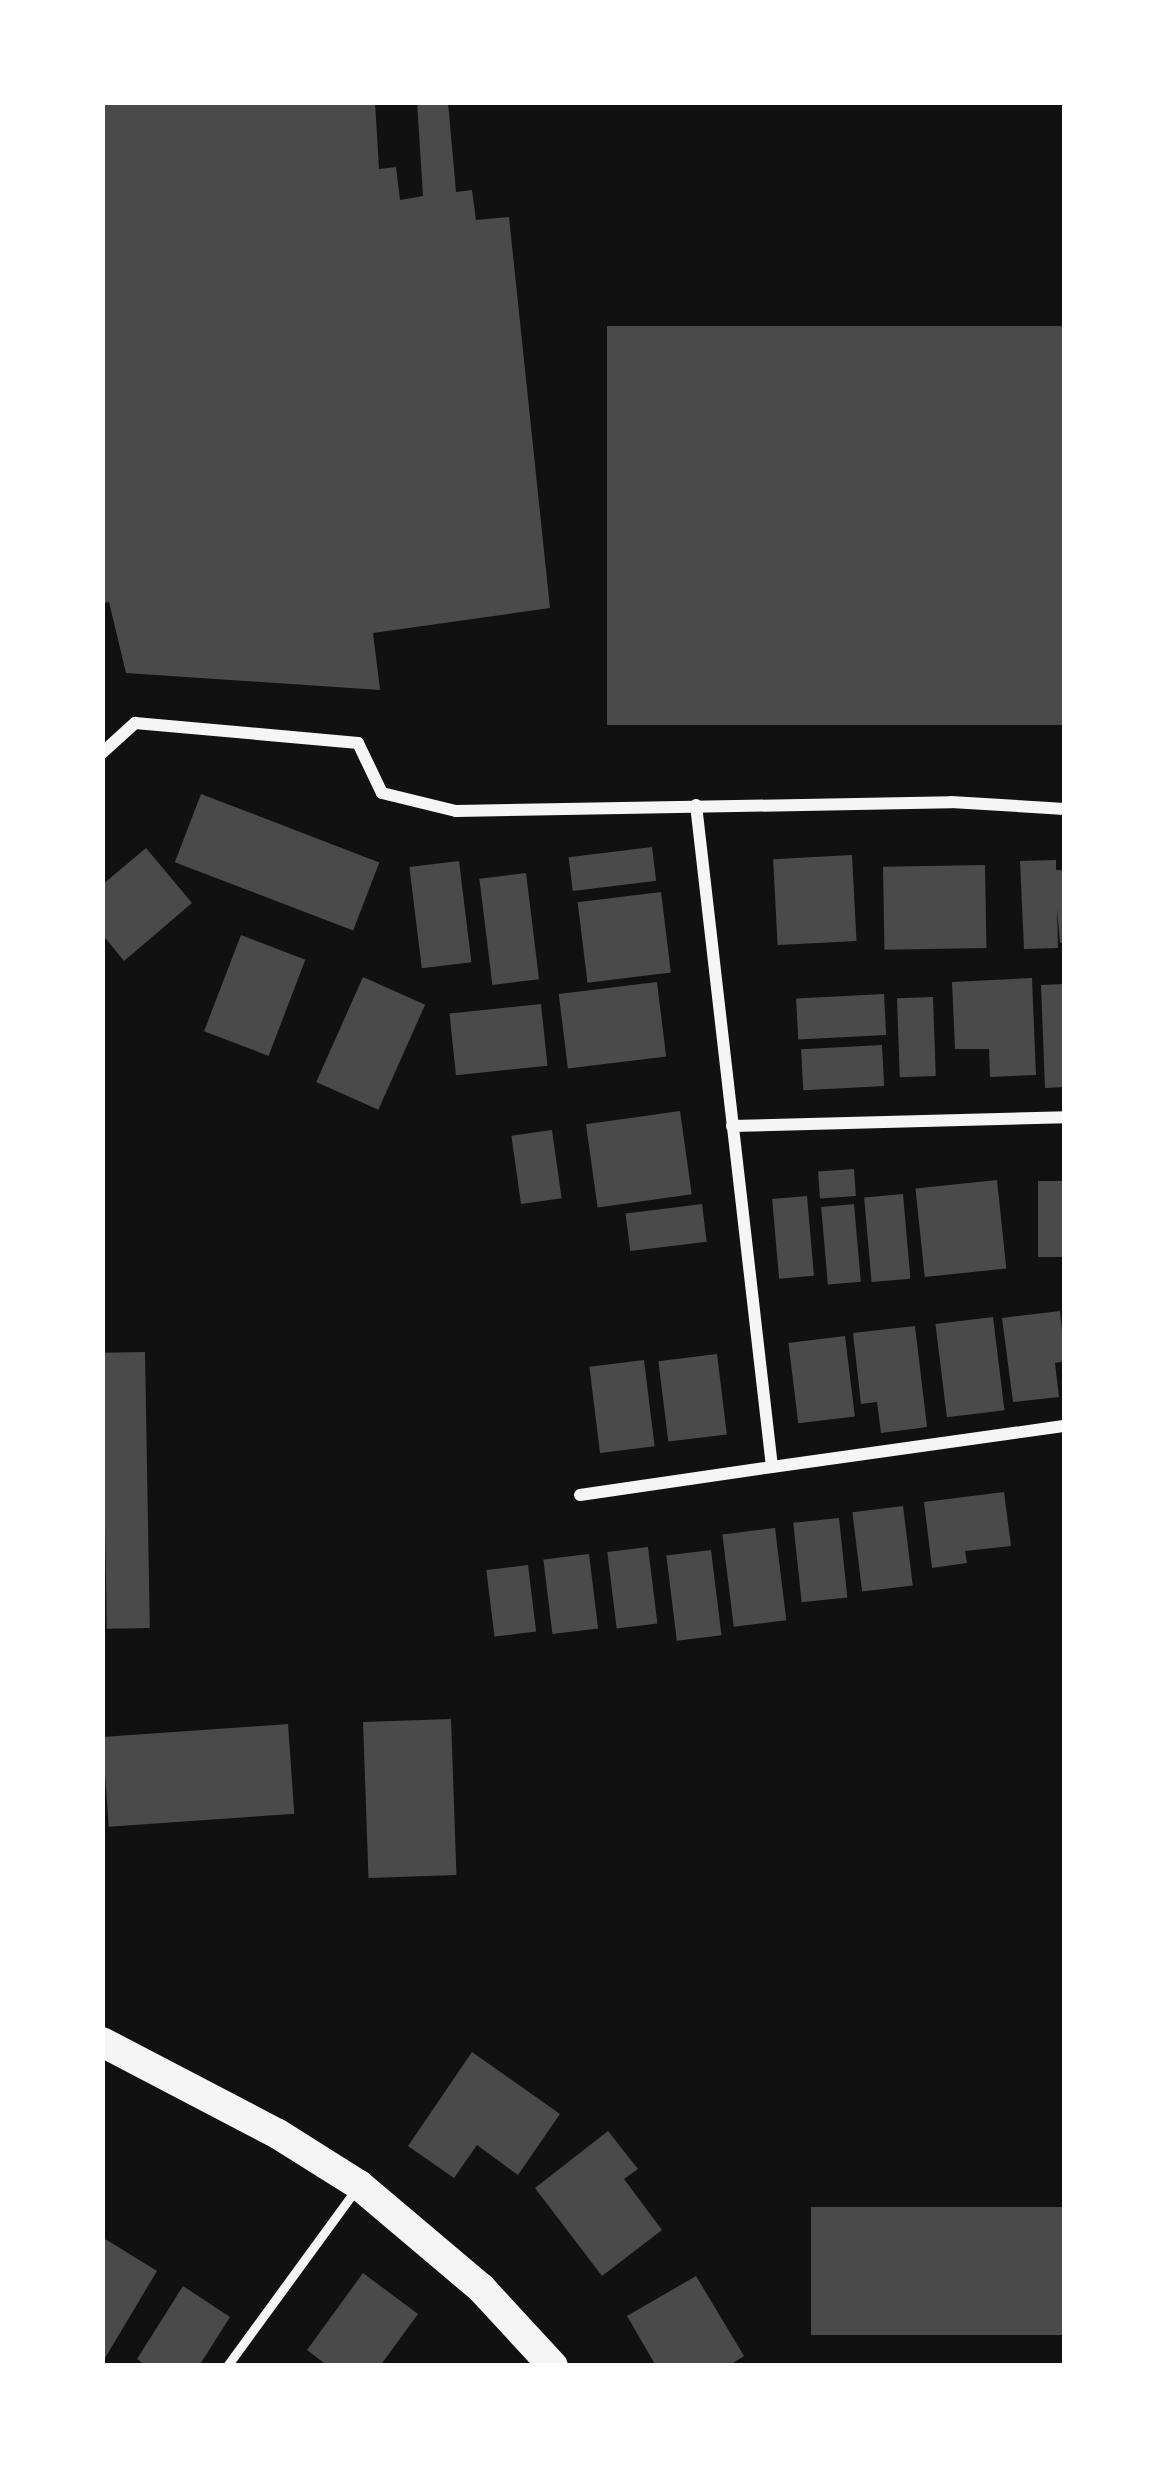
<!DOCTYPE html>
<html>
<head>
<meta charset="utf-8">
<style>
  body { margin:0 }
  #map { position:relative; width:1167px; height:2468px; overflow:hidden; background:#111; font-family:"Golos Text",sans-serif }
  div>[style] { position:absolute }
  .building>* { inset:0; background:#4a4a4a; transform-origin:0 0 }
  .service>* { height:9px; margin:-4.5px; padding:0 4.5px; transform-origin:4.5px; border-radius:4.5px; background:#f5f5f5 }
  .minor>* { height:12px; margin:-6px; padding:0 6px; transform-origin:6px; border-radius:6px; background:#f5f5f5 }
  .primary>* { height:30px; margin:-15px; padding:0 15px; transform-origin:15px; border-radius:15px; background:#f5f5f5 }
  span { translate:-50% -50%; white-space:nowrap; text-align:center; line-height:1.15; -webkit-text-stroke:9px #fff; paint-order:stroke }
  .frame { position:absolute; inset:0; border:105px solid #fff; pointer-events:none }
</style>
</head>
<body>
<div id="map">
  <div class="building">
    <div style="clip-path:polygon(102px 102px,375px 102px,379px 169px,396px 167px,400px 200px,423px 196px,417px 102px,448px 102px,456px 192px,472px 190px,476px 220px,509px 217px,550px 608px,373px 633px,380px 690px,126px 673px,109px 602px,102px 603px)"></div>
    <div style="left:1065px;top:326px;width:399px;height:458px;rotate:90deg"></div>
    <div style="left:201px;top:794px;width:191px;height:73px;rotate:21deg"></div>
    <div style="left:652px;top:847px;width:34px;height:84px;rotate:83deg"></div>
    <div style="clip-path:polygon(146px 848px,192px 903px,124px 961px,102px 934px,102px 885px)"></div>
    <div style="left:852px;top:855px;width:86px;height:79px;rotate:87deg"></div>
    <div style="clip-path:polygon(1056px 860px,1056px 870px,1065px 870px,1065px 943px,1060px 943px,1057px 908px,1058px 948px,1024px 949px,1020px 861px)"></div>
    <div style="left:459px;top:861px;width:102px;height:50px;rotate:83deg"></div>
    <div style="left:985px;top:865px;width:83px;height:102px;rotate:89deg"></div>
    <div style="left:526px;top:873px;width:107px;height:47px;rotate:83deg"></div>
    <div style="left:661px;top:892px;width:81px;height:84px;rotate:83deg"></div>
    <div style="left:241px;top:935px;width:69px;height:103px;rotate:21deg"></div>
    <div style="left:363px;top:977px;width:68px;height:115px;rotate:24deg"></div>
    <div style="clip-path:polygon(1032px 978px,1036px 1075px,990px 1077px,989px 1049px,955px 1049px,952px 982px)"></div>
    <div style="left:657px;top:982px;width:75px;height:99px;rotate:83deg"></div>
    <div style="clip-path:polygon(1065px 984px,1065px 1087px,1045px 1088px,1041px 985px)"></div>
    <div style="left:884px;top:994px;width:41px;height:88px;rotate:87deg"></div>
    <div style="left:933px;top:997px;width:79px;height:36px;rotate:88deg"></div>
    <div style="left:541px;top:1004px;width:62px;height:92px;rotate:84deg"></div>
    <div style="left:882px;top:1045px;width:41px;height:81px;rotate:87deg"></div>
    <div style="left:680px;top:1111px;width:84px;height:95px;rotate:82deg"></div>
    <div style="left:552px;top:1130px;width:69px;height:41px;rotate:82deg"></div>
    <div style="left:854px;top:1169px;width:27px;height:36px;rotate:86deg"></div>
    <div style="left:997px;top:1180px;width:89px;height:82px;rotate:84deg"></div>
    <div style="left:1038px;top:1181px;width:27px;height:76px"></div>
    <div style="left:903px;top:1194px;width:85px;height:39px;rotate:85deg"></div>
    <div style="left:807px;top:1196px;width:80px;height:35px;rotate:85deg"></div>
    <div style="left:702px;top:1204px;width:38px;height:77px;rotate:83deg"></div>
    <div style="left:854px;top:1204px;width:78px;height:33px;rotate:85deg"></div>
    <div style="clip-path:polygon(1060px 1311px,1065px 1361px,1055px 1363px,1059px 1397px,1013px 1402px,1002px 1318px)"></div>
    <div style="left:993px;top:1317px;width:94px;height:58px;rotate:83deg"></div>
    <div style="clip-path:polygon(915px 1326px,927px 1427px,881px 1433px,877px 1402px,861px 1404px,853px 1333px)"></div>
    <div style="left:845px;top:1336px;width:81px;height:57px;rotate:83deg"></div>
    <div style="left:145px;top:1352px;width:276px;height:43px;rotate:89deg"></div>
    <div style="left:717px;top:1354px;width:81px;height:59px;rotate:83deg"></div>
    <div style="left:644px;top:1360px;width:87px;height:55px;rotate:83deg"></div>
    <div style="clip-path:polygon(1004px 1492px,1011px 1546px,965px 1551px,967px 1563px,932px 1568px,924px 1502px)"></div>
    <div style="left:903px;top:1506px;width:80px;height:51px;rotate:83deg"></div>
    <div style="left:839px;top:1518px;width:80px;height:46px;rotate:84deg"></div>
    <div style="left:775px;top:1528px;width:93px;height:53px;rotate:83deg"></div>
    <div style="left:648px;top:1547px;width:77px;height:41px;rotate:83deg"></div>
    <div style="left:711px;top:1550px;width:86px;height:45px;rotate:83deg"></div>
    <div style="left:589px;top:1554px;width:75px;height:46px;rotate:83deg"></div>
    <div style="left:528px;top:1565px;width:67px;height:42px;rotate:83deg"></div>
    <div style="left:451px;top:1719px;width:156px;height:88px;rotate:88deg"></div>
    <div style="left:288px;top:1724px;width:90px;height:186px;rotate:86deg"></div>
    <div style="clip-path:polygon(472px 2052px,560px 2114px,518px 2175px,477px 2145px,454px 2178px,408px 2146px)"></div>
    <div style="clip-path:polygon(608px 2131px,638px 2169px,624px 2179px,662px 2230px,602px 2276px,535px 2188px)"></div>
    <div style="left:1065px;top:2207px;width:128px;height:254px;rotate:90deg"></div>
    <div style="clip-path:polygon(102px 2237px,157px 2271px,102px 2363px)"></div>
    <div style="clip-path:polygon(363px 2273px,418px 2314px,380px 2366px,328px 2366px,307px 2350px)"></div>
    <div style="clip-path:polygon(696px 2276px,744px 2356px,728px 2366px,656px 2366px,627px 2316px)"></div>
    <div style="clip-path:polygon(183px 2286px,230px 2317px,199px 2366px,147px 2366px,137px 2359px)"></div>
  </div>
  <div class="service">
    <div style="left:227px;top:2366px;width:219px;rotate:-53.9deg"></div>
  </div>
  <div class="minor">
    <div style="left:102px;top:753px;width:45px;rotate:-42.3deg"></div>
    <div style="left:135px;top:723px;width:224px;rotate:5.1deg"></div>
    <div style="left:358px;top:743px;width:55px;rotate:64.4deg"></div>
    <div style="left:382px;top:793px;width:76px;rotate:13.7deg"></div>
    <div style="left:456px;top:811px;width:495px;rotate:-1deg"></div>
    <div style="left:951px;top:802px;width:114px;rotate:3.5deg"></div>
    <div style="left:696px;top:805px;width:666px;rotate:83.45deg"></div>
    <div style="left:772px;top:1467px;width:296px;rotate:-8deg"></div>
    <div style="left:732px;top:1126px;width:333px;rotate:-1.5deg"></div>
    <div style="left:580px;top:1495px;width:194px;rotate:-8.3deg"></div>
  </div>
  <div class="primary">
    <div style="left:102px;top:2042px;width:199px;rotate:27.6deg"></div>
    <div style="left:278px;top:2134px;width:96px;rotate:32.2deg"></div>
    <div style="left:359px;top:2185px;width:160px;rotate:40.2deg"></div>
    <div style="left:481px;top:2288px;width:106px;rotate:47.3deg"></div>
  </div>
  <div class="frame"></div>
</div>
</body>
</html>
